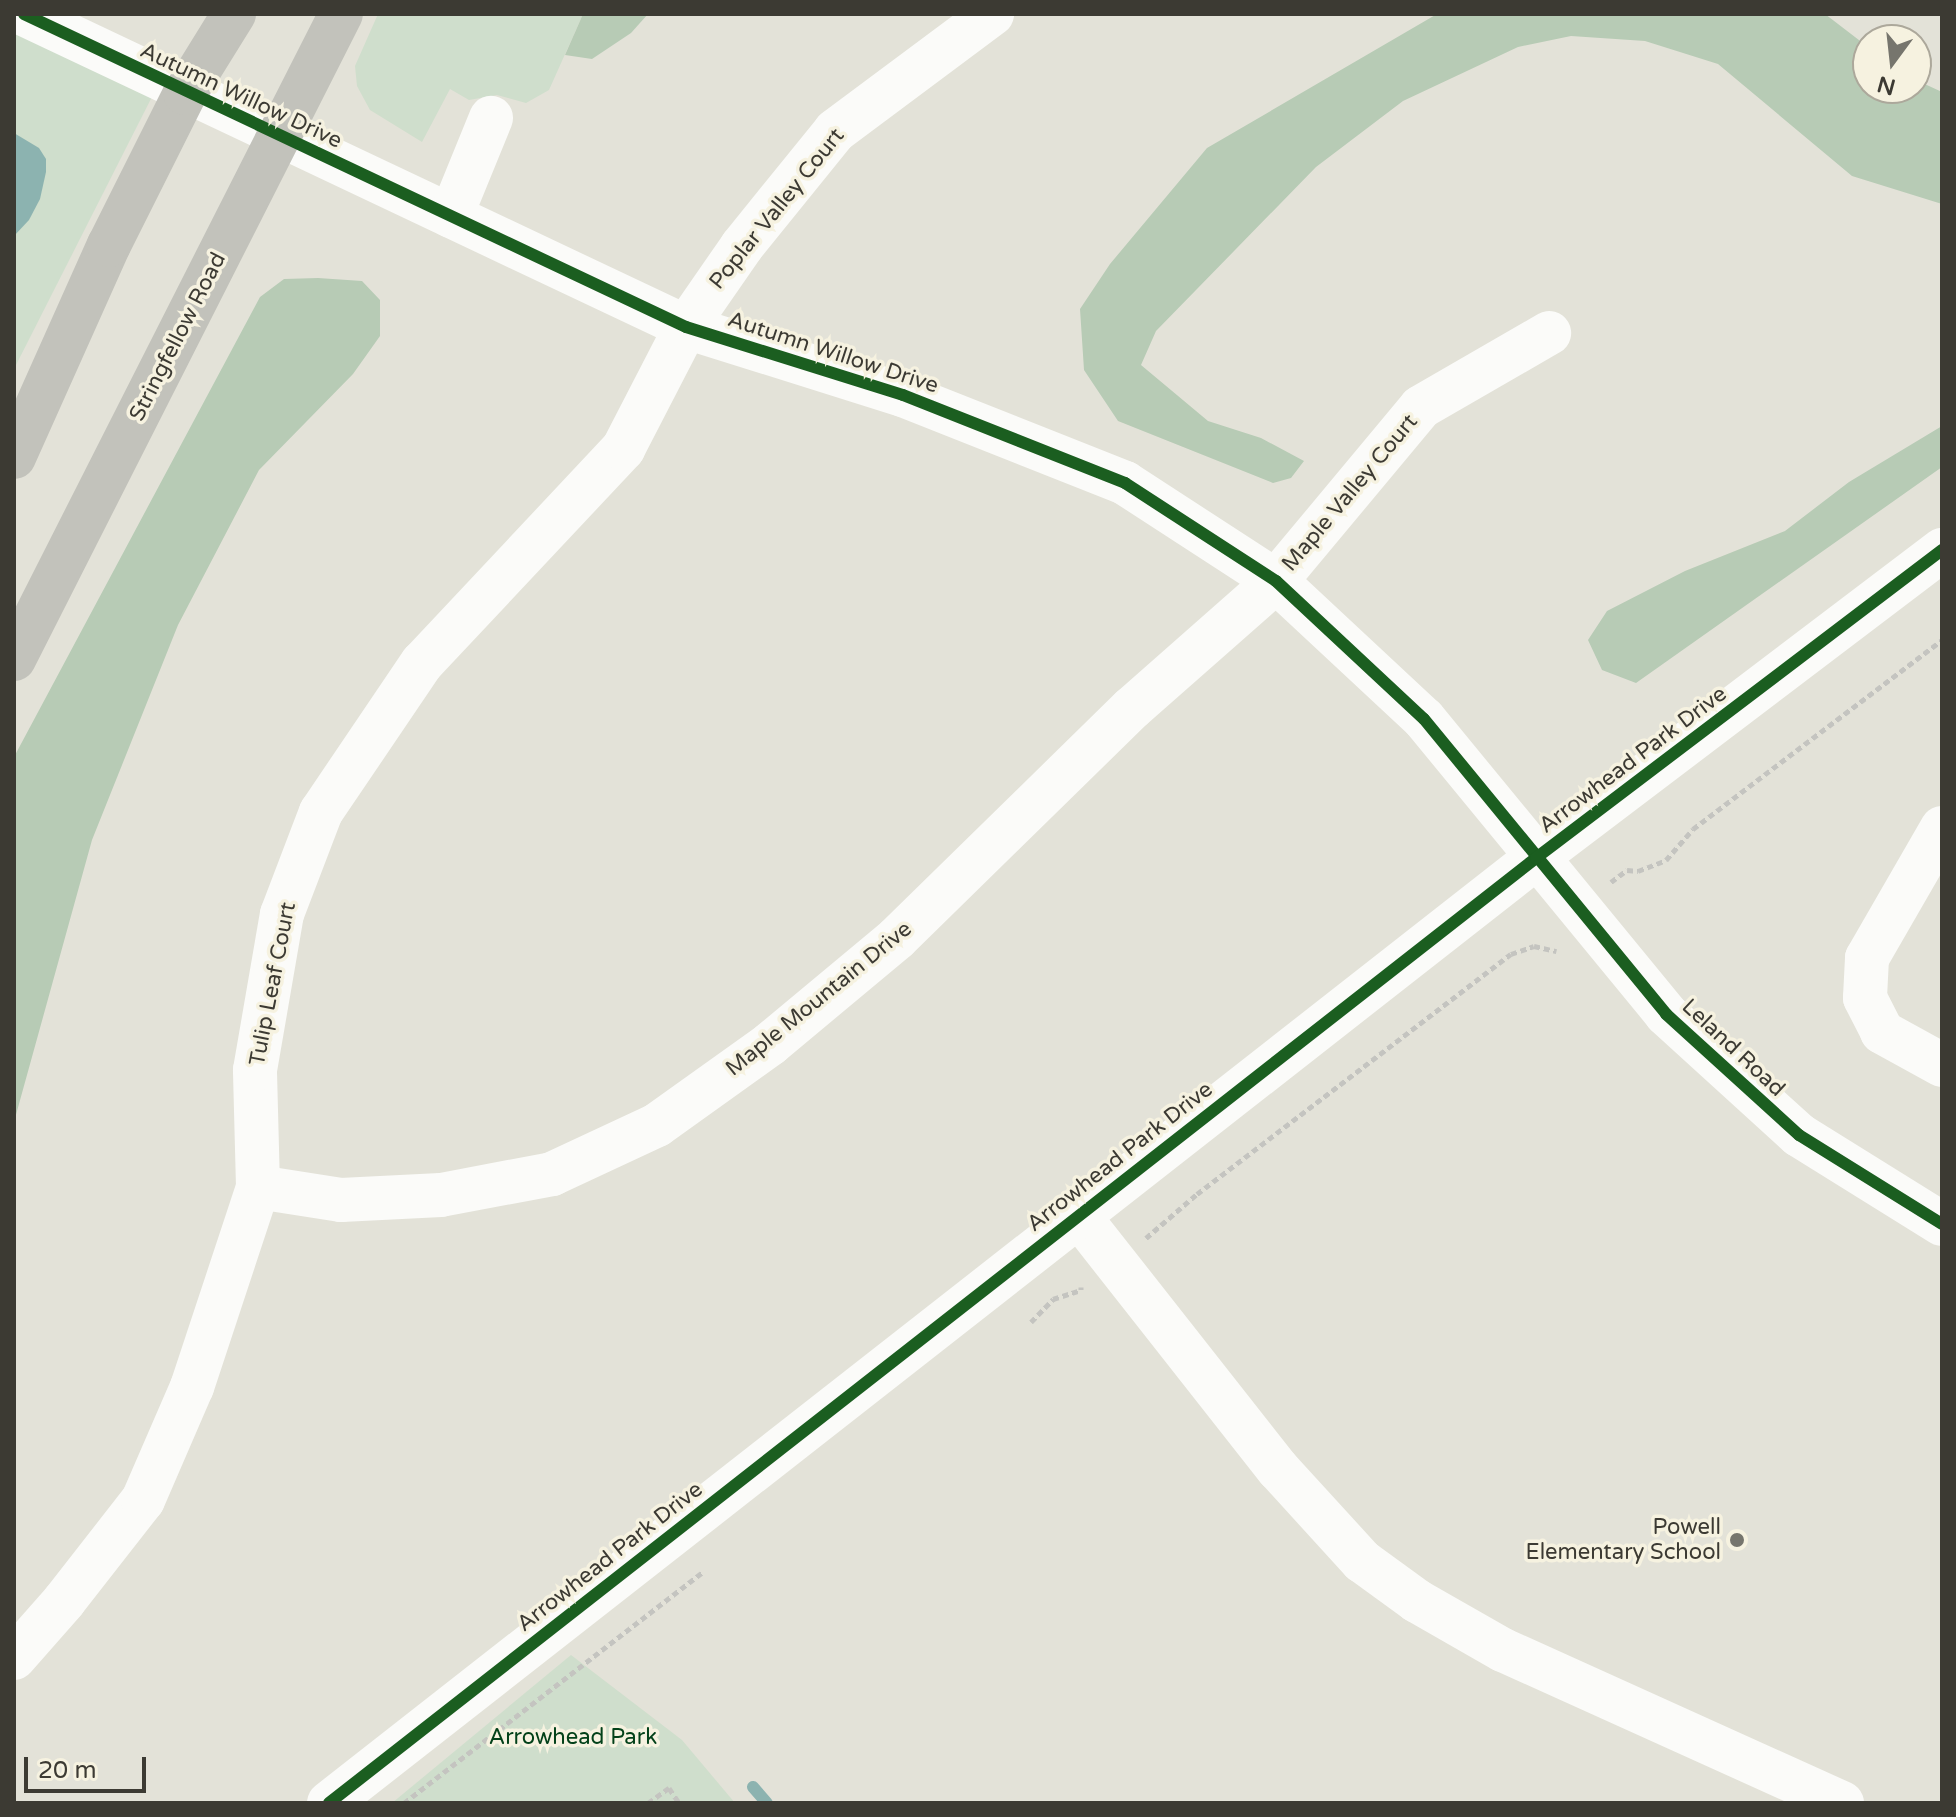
<!DOCTYPE html>
<html>
<head>
<meta charset="utf-8">
<style>
  body { margin:0 }
  #map { position:relative; width:1956px; height:1817px; overflow:hidden; background:#e3e2d8; font-family:"Varela Round",sans-serif }
  div>[style] { position:absolute }
  .green>* { inset:0; background:#cfdecc }
  .forest>* { inset:0; background:#b7cbb5 }
  .water>* { inset:0; background:#8cb3b0 }
  .stream>* { height:12px; margin:-6px; padding:0 6px; transform-origin:6px; border-radius:6px; background:#8cb3b0 }
  .path>* { height:5px; margin-top:-2.5px; transform-origin:0; background:repeating-linear-gradient(90deg,#c4c4c0 0 6px,transparent 0 10px) }
  .minor>* { height:44px; margin:-22px; padding:0 22px; transform-origin:22px; border-radius:22px; background:#fbfbf9 }
  .major>* { height:44px; margin:-22px; padding:0 22px; transform-origin:22px; border-radius:22px; background:#c2c2bb }
  .cycleway>* { height:12px; margin:-6px; padding:0 6px; transform-origin:6px; border-radius:6px; background:#1b5e20 }
  .dots>* { width:22px; height:22px; translate:-50% -50%; box-sizing:border-box; border:4px solid #f6f2e0; border-radius:50% }
  span { translate:-50% -50%; white-space:nowrap; text-align:center; line-height:1.15; -webkit-text-stroke:7px #f6f2e0; paint-order:stroke }
  .street-label { font-size:22px; color:#3c3a33 }
  .poi-label { font-size:22px; color:#3c3a33 }
  .right { translate:-100% -50%; text-align:right }
  .park-label { font-size:22px; color:#034119 }
  .frame { position:absolute; inset:0; border:16px solid #3c3a33; pointer-events:none }
  .north { position:absolute; left:1852px; top:24px; width:80px; height:80px; box-sizing:border-box; background:#f6f2e0; border:2px solid #aca89b; border-radius:50%; rotate:195deg; font-size:22px; font-weight:700; line-height:32px; text-align:center; color:#3c3a33 }
  .north::after { content:''; display:block; margin:auto; width:28px; height:36px; background:#76756d; clip-path:polygon(50% 0,100% 100%,50% 72%,0 100%) }
  .scale { position:absolute; left:24px; top:1757px; width:122px; height:36px; box-sizing:border-box; border:4px solid #3c3a33; border-top:0; padding-left:10px; font-size:24px; line-height:28px; white-space:nowrap; color:#3c3a33; -webkit-text-stroke:6px #f6f2e0; paint-order:stroke }
</style>
</head>
<body>
<div id="map">
  <div class="green">
    <div style="clip-path:polygon(14px 14px,160px 81px,14px 369px)"></div>
    <div style="clip-path:polygon(378px 14px,583px 14px,549px 90px,526px 103px,497px 95px,469px 100px,450px 89px,422px 142px,370px 110px,357px 86px,355px 66px)"></div>
    <div style="clip-path:polygon(571px 1655px,682px 1740px,735px 1803px,392px 1803px)"></div>
  </div>
  <div class="forest">
    <div style="clip-path:polygon(583px 14px,648px 14px,631px 33px,592px 59px,565px 55px)"></div>
    <div style="clip-path:polygon(1437px 14px,1825px 14px,1868px 47px,1868px 88px,1916px 88px,1916px 80px,1942px 92px,1942px 204px,1852px 176px,1718px 64px,1645px 41px,1571px 36px,1518px 47px,1403px 101px,1316px 167px,1156px 331px,1141px 365px,1208px 421px,1261px 438px,1304px 461px,1291px 478px,1273px 483px,1118px 421px,1084px 370px,1080px 309px,1110px 264px,1207px 148px)"></div>
    <div style="clip-path:polygon(318px 278px,362px 281px,380px 300px,380px 336px,353px 374px,259px 470px,178px 625px,92px 840px,14px 1122px,14px 757px,260px 297px,284px 279px)"></div>
    <div style="clip-path:polygon(1942px 426px,1942px 467px,1636px 683px,1602px 670px,1588px 640px,1607px 611px,1685px 571px,1785px 531px,1849px 482px)"></div>
  </div>
  <div class="water">
    <div style="clip-path:polygon(14px 133px,39px 148px,46px 159px,46px 172px,40px 199px,29px 220px,14px 236px)"></div>
  </div>
  <div class="stream">
    <div style="left:753px;top:1787px;width:21px;rotate:49deg"></div>
  </div>
  <div class="path">
    <div style="left:1611px;top:882px;width:20px;rotate:-37deg"></div>
    <div style="left:1627px;top:870px;width:11px;rotate:5deg"></div>
    <div style="left:1638px;top:871px;width:30px;rotate:-21deg"></div>
    <div style="left:1666px;top:860px;width:41px;rotate:-48.9deg"></div>
    <div style="left:1693px;top:829px;width:313px;rotate:-37.2deg"></div>
    <div style="left:1146px;top:1238px;width:67px;rotate:-40.8deg"></div>
    <div style="left:1197px;top:1194px;width:395px;rotate:-37.4deg"></div>
    <div style="left:1511px;top:954px;width:24px;rotate:-19deg"></div>
    <div style="left:1534px;top:946px;width:23px;rotate:13deg"></div>
    <div style="left:1031px;top:1322px;width:32px;rotate:-46deg"></div>
    <div style="left:1053px;top:1299px;width:29px;rotate:-18deg"></div>
    <div style="left:1081px;top:1290px;width:3px;rotate:-90deg"></div>
    <div style="left:404px;top:1803px;width:378px;rotate:-37.7deg"></div>
    <div style="left:648px;top:1803px;width:26px;rotate:-36deg"></div>
    <div style="left:669px;top:1788px;width:18px;rotate:56deg"></div>
  </div>
  <div class="minor">
    <div style="left:24px;top:14px;width:732px;rotate:25.31deg"></div>
    <div style="left:686px;top:327px;width:227px;rotate:17.4deg"></div>
    <div style="left:903px;top:395px;width:239px;rotate:21.6deg"></div>
    <div style="left:1125px;top:483px;width:180px;rotate:33deg"></div>
    <div style="left:1276px;top:581px;width:202px;rotate:43deg"></div>
    <div style="left:1424px;top:719px;width:382px;rotate:50.6deg"></div>
    <div style="left:1666px;top:1014px;width:180px;rotate:42.3deg"></div>
    <div style="left:1799px;top:1135px;width:168px;rotate:31.9deg"></div>
    <div style="left:451px;top:216px;width:106px;rotate:-67.8deg"></div>
    <div style="left:1942px;top:828px;width:150px;rotate:120deg"></div>
    <div style="left:1867px;top:958px;width:40px;rotate:92.9deg"></div>
    <div style="left:1865px;top:998px;width:38px;rotate:63deg"></div>
    <div style="left:1882px;top:1032px;width:68px;rotate:28.8deg"></div>
    <div style="left:258px;top:1187px;width:84px;rotate:8.9deg"></div>
    <div style="left:341px;top:1200px;width:100px;rotate:-2.9deg"></div>
    <div style="left:441px;top:1195px;width:113px;rotate:-10.7deg"></div>
    <div style="left:552px;top:1174px;width:116px;rotate:-25deg"></div>
    <div style="left:657px;top:1125px;width:139px;rotate:-35.6deg"></div>
    <div style="left:770px;top:1044px;width:165px;rotate:-39.8deg"></div>
    <div style="left:897px;top:938px;width:329px;rotate:-44.4deg"></div>
    <div style="left:1132px;top:708px;width:192px;rotate:-41.4deg"></div>
    <div style="left:1276px;top:581px;width:226px;rotate:-50.2deg"></div>
    <div style="left:1421px;top:407px;width:148px;rotate:-30deg"></div>
    <div style="left:1078px;top:1215px;width:323px;rotate:51.8deg"></div>
    <div style="left:1278px;top:1469px;width:125px;rotate:47.6deg"></div>
    <div style="left:1362px;top:1561px;width:68px;rotate:36deg"></div>
    <div style="left:1417px;top:1601px;width:99px;rotate:29.7deg"></div>
    <div style="left:1503px;top:1650px;width:372px;rotate:24.3deg"></div>
    <div style="left:14px;top:1658px;width:76px;rotate:-48.7deg"></div>
    <div style="left:64px;top:1601px;width:128px;rotate:-52deg"></div>
    <div style="left:143px;top:1500px;width:123px;rotate:-66.6deg"></div>
    <div style="left:192px;top:1387px;width:211px;rotate:-71.7deg"></div>
    <div style="left:258px;top:1187px;width:117px;rotate:-91.5deg"></div>
    <div style="left:255px;top:1070px;width:158px;rotate:-80.2deg"></div>
    <div style="left:282px;top:914px;width:109px;rotate:-69.1deg"></div>
    <div style="left:321px;top:812px;width:180px;rotate:-55.9deg"></div>
    <div style="left:422px;top:663px;width:294px;rotate:-46.8deg"></div>
    <div style="left:623px;top:449px;width:137px;rotate:-62.7deg"></div>
    <div style="left:686px;top:327px;width:98px;rotate:-55.3deg"></div>
    <div style="left:742px;top:246px;width:148px;rotate:-51deg"></div>
    <div style="left:835px;top:131px;width:196px;rotate:-36.7deg"></div>
    <div style="left:329px;top:1803px;width:1533px;rotate:-38.06deg"></div>
    <div style="left:1536px;top:858px;width:510px;rotate:-37.18deg"></div>
  </div>
  <div class="major">
    <div style="left:14px;top:457px;width:232px;rotate:-65.9deg"></div>
    <div style="left:109px;top:245px;width:170px;rotate:-63.4deg"></div>
    <div style="left:185px;top:93px;width:93px;rotate:-58.2deg"></div>
    <div style="left:14px;top:659px;width:723px;rotate:-63.12deg"></div>
  </div>
  <div class="cycleway">
    <div style="left:24px;top:14px;width:732px;rotate:25.31deg"></div>
    <div style="left:686px;top:327px;width:227px;rotate:17.4deg"></div>
    <div style="left:903px;top:395px;width:239px;rotate:21.6deg"></div>
    <div style="left:1125px;top:483px;width:180px;rotate:33deg"></div>
    <div style="left:1276px;top:581px;width:202px;rotate:43deg"></div>
    <div style="left:1424px;top:719px;width:382px;rotate:50.6deg"></div>
    <div style="left:1666px;top:1014px;width:180px;rotate:42.3deg"></div>
    <div style="left:1799px;top:1135px;width:168px;rotate:31.9deg"></div>
    <div style="left:329px;top:1803px;width:1533px;rotate:-38.06deg"></div>
    <div style="left:1536px;top:858px;width:510px;rotate:-37.18deg"></div>
  </div>
  <div class="dots">
    <div style="left:1737px;top:1540px;background:#76756d"></div>
  </div>
  <div class="street-label">
    <span style="left:241px;top:96px;rotate:25deg">Autumn Willow Drive</span>
    <span style="left:777px;top:209px;rotate:-51deg">Poplar Valley Court</span>
    <span style="left:178px;top:337px;rotate:-63deg">Stringfellow Road</span>
    <span style="left:833px;top:353px;rotate:18deg">Autumn Willow Drive</span>
    <span style="left:1350px;top:493px;rotate:-50deg">Maple Valley Court</span>
    <span style="left:1633px;top:760px;rotate:-37deg">Arrowhead Park Drive</span>
    <span style="left:273px;top:984px;rotate:-79deg">Tulip Leaf Court</span>
    <span style="left:819px;top:999px;rotate:-39deg">Maple Mountain Drive</span>
    <span style="left:1733px;top:1048px;rotate:43deg">Leland Road</span>
    <span style="left:1120px;top:1157px;rotate:-38deg">Arrowhead Park Drive</span>
    <span style="left:610px;top:1557px;rotate:-38deg">Arrowhead Park Drive</span>
  </div>
  <div class="poi-label">
    <span class="right" style="left:1721px;top:1540px">Powell<br>Elementary School</span>
  </div>
  <div class="park-label">
    <span style="left:573px;top:1738px">Arrowhead Park</span>
  </div>
  <div class="frame"></div>
  <div class="north">N</div>
  <div class="scale">20 m</div>
</div>
</body>
</html>
